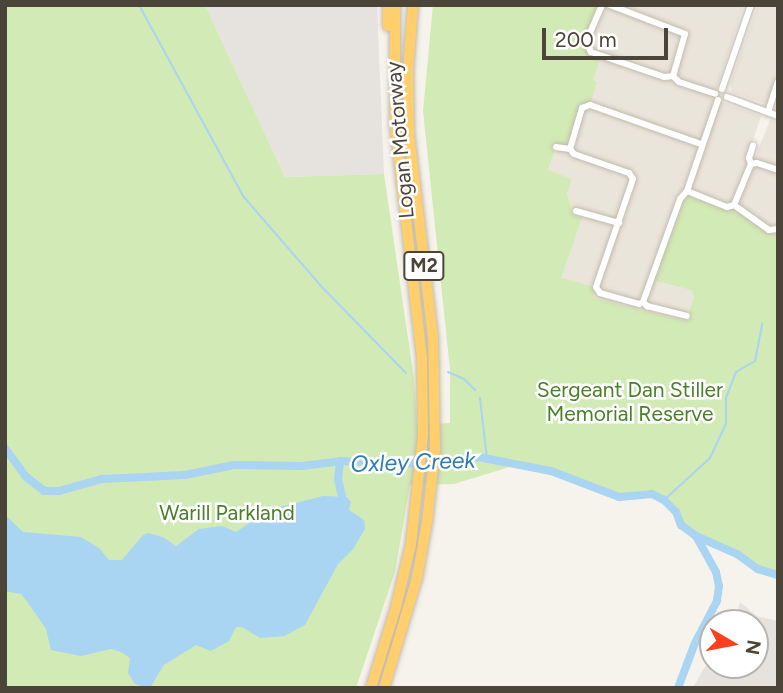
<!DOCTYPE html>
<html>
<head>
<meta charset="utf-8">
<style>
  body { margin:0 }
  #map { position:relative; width:783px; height:693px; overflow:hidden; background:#f6f3ec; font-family:Figtree,sans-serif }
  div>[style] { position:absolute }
  .residential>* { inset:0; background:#eae5da }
  .industrial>* { inset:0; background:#e6e2dd }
  .green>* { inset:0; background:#d2eab5 }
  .water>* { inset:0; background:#a9d4f2 }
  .stream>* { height:2px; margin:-1px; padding:0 1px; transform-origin:1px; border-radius:1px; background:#a9d4f2 }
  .river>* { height:8px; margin:-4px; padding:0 4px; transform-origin:4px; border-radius:4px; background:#a9d4f2 }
  .roads { filter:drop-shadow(0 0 2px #c2bbae) drop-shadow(0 0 2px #c2bbae) }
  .minor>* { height:6px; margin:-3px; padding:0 3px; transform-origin:3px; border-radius:3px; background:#fff }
  .highway>* { height:10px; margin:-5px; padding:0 5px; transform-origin:5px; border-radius:5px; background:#ffcf6e }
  span { translate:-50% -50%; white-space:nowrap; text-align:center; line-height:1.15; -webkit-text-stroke:5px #fff; paint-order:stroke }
  .shield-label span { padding:2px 5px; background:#fff; border:2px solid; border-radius:5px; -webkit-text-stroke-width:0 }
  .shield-label { font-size:19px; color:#4b4439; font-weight:700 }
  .street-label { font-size:21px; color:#4b4439 }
  .park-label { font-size:21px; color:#4a7f2a }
  .water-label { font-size:23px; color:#2e7ab2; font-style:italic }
  .frame { position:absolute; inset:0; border:7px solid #4b4439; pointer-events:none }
  .north { position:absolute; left:699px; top:609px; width:70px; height:70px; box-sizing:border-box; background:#fff; border:2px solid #b7b4b0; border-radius:50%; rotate:100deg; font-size:19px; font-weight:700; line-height:28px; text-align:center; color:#4b4439 }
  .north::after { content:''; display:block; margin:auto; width:24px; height:32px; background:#fc3f1d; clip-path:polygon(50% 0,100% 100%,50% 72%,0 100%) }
  .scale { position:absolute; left:542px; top:28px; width:126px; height:32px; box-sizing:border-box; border:4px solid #4b4439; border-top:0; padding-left:9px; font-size:21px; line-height:24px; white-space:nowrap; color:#4b4439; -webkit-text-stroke:5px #fff; paint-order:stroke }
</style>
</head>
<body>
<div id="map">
  <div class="residential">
    <div style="clip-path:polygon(602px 5px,744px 5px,713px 99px,761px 116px,748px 156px,755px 158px,770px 120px,778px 122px,778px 235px,776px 230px,653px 280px,691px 290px,694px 297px,687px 322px,592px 298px,596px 287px,560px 279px,582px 218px,573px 215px,567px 193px,571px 179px,548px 171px,556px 147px,570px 143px,597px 82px,593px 80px,586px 48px)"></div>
    <div style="clip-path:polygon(758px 5px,778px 5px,778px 108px,732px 92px,730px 84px)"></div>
  </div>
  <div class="industrial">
    <div style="clip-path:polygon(205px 5px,377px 5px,384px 174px,285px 177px)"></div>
    <div style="clip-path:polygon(740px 602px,757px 616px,778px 621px,778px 688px,693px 688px,704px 668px,713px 659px,713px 665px,755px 665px,755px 623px,734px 623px)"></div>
  </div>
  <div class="green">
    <div style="clip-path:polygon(5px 5px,205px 5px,285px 177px,384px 174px,414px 379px,417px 425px,450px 423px,450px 370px,423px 111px,433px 5px,602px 5px,586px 48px,601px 55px,593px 80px,597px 82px,590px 105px,586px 105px,570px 149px,556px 148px,548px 170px,572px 179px,567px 193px,573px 215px,582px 218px,561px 278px,596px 287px,593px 298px,686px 321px,694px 297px,691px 290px,652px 280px,680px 199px,687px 191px,727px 207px,734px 205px,769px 230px,776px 230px,778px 575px,758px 569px,737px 554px,696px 536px,681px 525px,676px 512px,664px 500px,652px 494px,619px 497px,551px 471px,519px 464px,454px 484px,410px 485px,395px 572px,356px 688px,5px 688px)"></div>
  </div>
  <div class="water">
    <div style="clip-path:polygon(323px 496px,347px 497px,351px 502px,349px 510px,364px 520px,365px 529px,353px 549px,338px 564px,305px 625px,284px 636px,260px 638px,242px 627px,236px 627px,229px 641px,211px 651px,196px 645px,164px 665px,151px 686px,147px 688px,135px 684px,128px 673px,130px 658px,121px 652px,111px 649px,81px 656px,51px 650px,46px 629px,28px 603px,21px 594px,5px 591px,5px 515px,23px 532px,81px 537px,99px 548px,109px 560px,122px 560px,143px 535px,148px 533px,163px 537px,176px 546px,199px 529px,222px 526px,236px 532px,268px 510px)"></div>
  </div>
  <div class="stream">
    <div style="left:139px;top:5px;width:217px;rotate:61.4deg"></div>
    <div style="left:243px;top:196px;width:118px;rotate:49.1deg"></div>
    <div style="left:320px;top:285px;width:123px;rotate:45.7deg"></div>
    <div style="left:448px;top:372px;width:17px;rotate:24deg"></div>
    <div style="left:464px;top:379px;width:16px;rotate:45deg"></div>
    <div style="left:480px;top:398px;width:61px;rotate:83.5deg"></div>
    <div style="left:664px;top:500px;width:62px;rotate:-42.4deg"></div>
    <div style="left:710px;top:458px;width:38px;rotate:-65deg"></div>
    <div style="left:726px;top:424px;width:26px;rotate:-90deg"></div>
    <div style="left:726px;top:398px;width:28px;rotate:-69deg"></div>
    <div style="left:736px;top:372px;width:22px;rotate:-30deg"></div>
    <div style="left:755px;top:361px;width:38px;rotate:-79deg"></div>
  </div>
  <div class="river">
    <div style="left:5px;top:448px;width:34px;rotate:54deg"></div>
    <div style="left:25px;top:476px;width:24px;rotate:38deg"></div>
    <div style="left:44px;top:491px;width:15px"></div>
    <div style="left:59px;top:491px;width:45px;rotate:-15.6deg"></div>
    <div style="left:102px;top:479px;width:83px;rotate:-2.8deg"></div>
    <div style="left:185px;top:475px;width:50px;rotate:-11.5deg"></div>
    <div style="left:234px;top:465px;width:68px;rotate:0.8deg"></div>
    <div style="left:302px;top:466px;width:38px;rotate:-7deg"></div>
    <div style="left:340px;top:461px;width:90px;rotate:1.9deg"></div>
    <div style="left:430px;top:464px;width:49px;rotate:-8.3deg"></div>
    <div style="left:478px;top:457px;width:74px;rotate:10.9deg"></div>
    <div style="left:551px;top:471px;width:73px;rotate:20.9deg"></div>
    <div style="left:619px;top:497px;width:33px;rotate:-5deg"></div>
    <div style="left:652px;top:494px;width:13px;rotate:27deg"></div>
    <div style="left:664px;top:500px;width:17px;rotate:45deg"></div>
    <div style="left:676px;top:512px;width:14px;rotate:69deg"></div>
    <div style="left:681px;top:525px;width:19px;rotate:36deg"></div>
    <div style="left:696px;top:536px;width:41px;rotate:60.9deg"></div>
    <div style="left:716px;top:572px;width:14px;rotate:78deg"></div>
    <div style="left:719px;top:586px;width:15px;rotate:98deg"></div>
    <div style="left:717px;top:601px;width:47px;rotate:117.6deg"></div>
    <div style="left:695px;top:643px;width:48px;rotate:110.7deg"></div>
    <div style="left:340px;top:461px;width:18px;rotate:96deg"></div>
    <div style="left:338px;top:479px;width:17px;rotate:77deg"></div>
    <div style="left:696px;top:536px;width:45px;rotate:23.7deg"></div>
    <div style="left:737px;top:554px;width:26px;rotate:36deg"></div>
    <div style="left:758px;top:569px;width:21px;rotate:17deg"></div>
  </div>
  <div class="roads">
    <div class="minor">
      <div style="left:602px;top:5px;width:40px;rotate:113.4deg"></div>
      <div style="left:586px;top:42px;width:11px;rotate:63deg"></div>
      <div style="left:591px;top:52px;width:77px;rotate:18.9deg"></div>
      <div style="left:664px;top:77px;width:9px;rotate:-6deg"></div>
      <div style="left:673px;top:76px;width:8px;rotate:45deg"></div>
      <div style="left:679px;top:82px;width:38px;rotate:18deg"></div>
      <div style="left:610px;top:5px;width:80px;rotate:21.1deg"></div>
      <div style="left:685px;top:34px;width:44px;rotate:105.9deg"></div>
      <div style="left:722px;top:89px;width:89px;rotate:-71deg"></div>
      <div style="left:727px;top:97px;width:54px;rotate:20.4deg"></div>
      <div style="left:768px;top:112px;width:32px;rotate:-72deg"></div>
      <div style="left:556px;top:147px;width:14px;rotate:8deg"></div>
      <div style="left:570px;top:149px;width:6px;rotate:51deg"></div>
      <div style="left:574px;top:154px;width:58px;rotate:19.1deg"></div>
      <div style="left:629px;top:173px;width:7px;rotate:56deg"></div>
      <div style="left:633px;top:179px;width:114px;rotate:108.9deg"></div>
      <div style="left:596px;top:287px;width:7px;rotate:56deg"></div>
      <div style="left:600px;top:293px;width:41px;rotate:15.8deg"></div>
      <div style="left:639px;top:304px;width:4px;rotate:-27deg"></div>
      <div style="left:570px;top:149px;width:43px;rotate:-73.7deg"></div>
      <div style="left:582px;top:108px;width:9px;rotate:-21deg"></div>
      <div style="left:590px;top:105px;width:118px;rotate:19.4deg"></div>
      <div style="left:751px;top:164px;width:6px;rotate:-108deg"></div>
      <div style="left:749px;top:158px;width:13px;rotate:-72deg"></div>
      <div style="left:687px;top:191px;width:43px;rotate:21.8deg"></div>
      <div style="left:727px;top:207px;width:7px;rotate:-16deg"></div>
      <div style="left:734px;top:205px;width:43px;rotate:35.5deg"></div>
      <div style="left:769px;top:230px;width:9px;rotate:-6deg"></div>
      <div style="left:687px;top:191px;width:96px;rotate:-71.2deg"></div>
      <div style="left:734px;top:205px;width:44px;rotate:-67.5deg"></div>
      <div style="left:751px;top:164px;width:6px;rotate:-9deg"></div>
      <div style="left:757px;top:163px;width:22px;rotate:18deg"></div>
      <div style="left:576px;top:211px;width:45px;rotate:15.6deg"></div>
      <div style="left:643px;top:302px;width:109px;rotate:-70.2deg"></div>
      <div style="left:680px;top:199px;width:11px;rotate:-49deg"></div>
      <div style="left:643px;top:302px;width:6px;rotate:45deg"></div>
      <div style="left:647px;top:306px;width:41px;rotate:14deg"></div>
    </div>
    <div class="highway">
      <div style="left:388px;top:5px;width:21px;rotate:90deg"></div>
      <div style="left:371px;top:688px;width:85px;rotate:-72.8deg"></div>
      <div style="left:396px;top:607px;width:65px;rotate:-76.6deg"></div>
      <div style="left:411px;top:544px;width:110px;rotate:-83.7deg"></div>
      <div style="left:423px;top:435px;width:77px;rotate:-90.7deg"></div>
      <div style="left:422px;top:358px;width:236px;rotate:-96.6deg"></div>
      <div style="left:395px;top:124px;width:119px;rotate:-90deg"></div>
      <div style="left:384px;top:688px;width:115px;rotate:-73.3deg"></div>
      <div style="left:417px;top:578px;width:57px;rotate:-79.9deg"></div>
      <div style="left:427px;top:522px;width:73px;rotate:-83.7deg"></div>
      <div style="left:435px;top:449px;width:111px;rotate:-91deg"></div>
      <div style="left:433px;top:338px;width:206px;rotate:-96.7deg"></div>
      <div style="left:409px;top:133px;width:62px;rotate:-90.9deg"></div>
      <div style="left:408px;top:71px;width:66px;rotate:-85.7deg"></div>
    </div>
  </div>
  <div class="shield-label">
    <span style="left:424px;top:266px">M2</span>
  </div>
  <div class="street-label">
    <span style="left:400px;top:140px;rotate:-95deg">Logan Motorway</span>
  </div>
  <div class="park-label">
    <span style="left:630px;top:402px">Sergeant Dan Stiller<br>Memorial Reserve</span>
    <span style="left:227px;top:513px">Warill Parkland</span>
  </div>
  <div class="water-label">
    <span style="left:413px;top:462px;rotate:-2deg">Oxley Creek</span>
  </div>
  <div class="frame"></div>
  <div class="north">N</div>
  <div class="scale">200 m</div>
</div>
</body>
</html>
